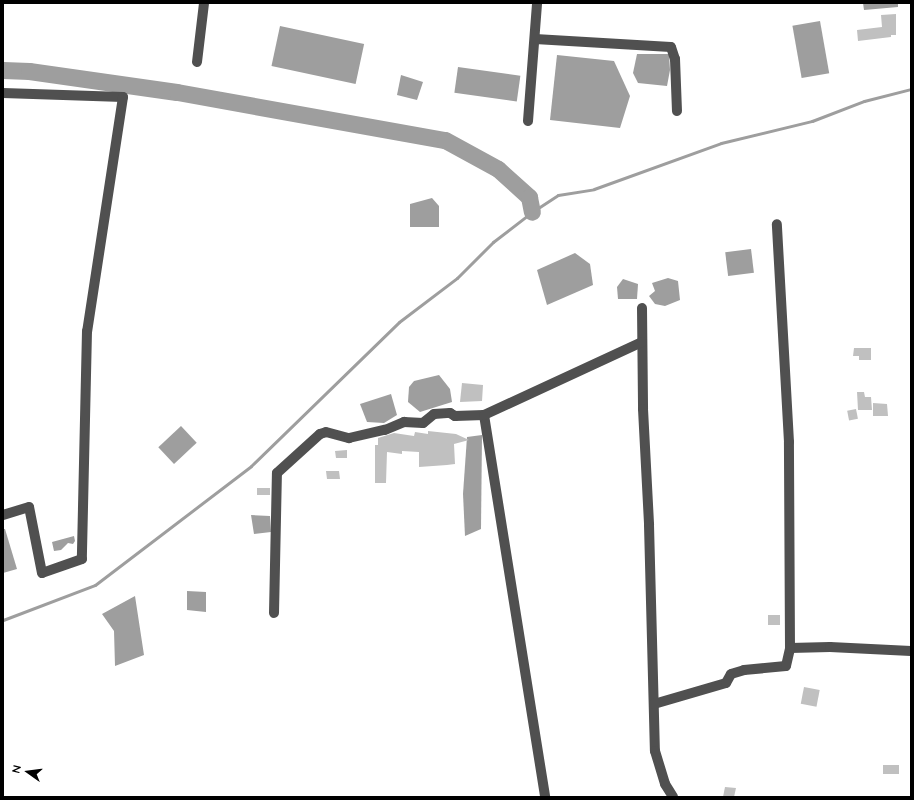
<!DOCTYPE html>
<html>
<head>
<meta charset="utf-8">
<style>
  body { margin:0 }
  #map { position:relative; width:914px; height:800px; overflow:hidden; background:#fff; font-family:Quicksand,sans-serif }
  div>[style] { position:absolute }
  .water>* { inset:0; background:#9e9e9e; transform-origin:0 0 }
  .stream>* { height:3px; margin:-1.5px; padding:0 1.5px; transform-origin:1.5px; border-radius:1.5px; background:#9e9e9e }
  .river>* { height:17px; margin:-8.5px; padding:0 8.5px; transform-origin:8.5px; border-radius:8.5px; background:#9e9e9e }
  .building>* { inset:0; background:#c0c0c0; transform-origin:0 0 }
  .minor>* { height:10px; margin:-5px; padding:0 5px; transform-origin:5px; border-radius:5px; background:#505050 }
  span { translate:-50% -50%; white-space:nowrap; text-align:center; line-height:1.15; -webkit-text-stroke:3px #fff; paint-order:stroke }
  .frame { position:absolute; inset:0; border:4px solid #000; pointer-events:none }
  .north { position:absolute; left:8px; top:752px; width:40px; height:40px; -webkit-text-stroke:3px #fff; paint-order:stroke; rotate:284deg; font-size:11px; font-weight:700; line-height:16px; text-align:center; color:#000 }
  .north::after { content:''; display:block; margin:auto; width:14px; height:18px; background:#000; clip-path:polygon(50% 0,100% 100%,50% 72%,0 100%) }
</style>
</head>
<body>
<div id="map">
  <div class="water">
    <div style="clip-path:polygon(863px 3px,898px 3px,898px 7px,864px 10px)"></div>
    <div style="left:820px;top:21px;width:53px;height:28px;rotate:80deg"></div>
    <div style="left:280px;top:26px;width:86px;height:41px;rotate:12deg"></div>
    <div style="clip-path:polygon(637px 54px,669px 54px,670px 70px,667px 86px,638px 83px,633px 73px)"></div>
    <div style="clip-path:polygon(557px 55px,614px 61px,630px 96px,620px 128px,550px 120px)"></div>
    <div style="left:458px;top:67px;width:63px;height:26px;rotate:8deg"></div>
    <div style="clip-path:polygon(401px 75px,423px 82px,417px 100px,397px 95px)"></div>
    <div style="clip-path:polygon(432px 198px,439px 206px,439px 227px,410px 227px,410px 204px)"></div>
    <div style="left:751px;top:249px;width:24px;height:26px;rotate:83deg"></div>
    <div style="clip-path:polygon(575px 253px,590px 264px,593px 285px,547px 305px,537px 270px)"></div>
    <div style="clip-path:polygon(668px 278px,678px 281px,680px 300px,665px 306px,655px 304px,649px 296px,655px 291px,652px 283px)"></div>
    <div style="clip-path:polygon(623px 279px,638px 284px,637px 299px,618px 299px,617px 287px)"></div>
    <div style="clip-path:polygon(439px 375px,450px 389px,452px 402px,420px 412px,408px 402px,409px 387px,414px 381px)"></div>
    <div style="clip-path:polygon(391px 394px,397px 415px,384px 423px,367px 422px,360px 404px)"></div>
    <div style="left:181px;top:426px;width:23px;height:31px;rotate:47deg"></div>
    <div style="clip-path:polygon(482px 435px,481px 529px,465px 536px,463px 494px,467px 437px)"></div>
    <div style="clip-path:polygon(251px 515px,270px 516px,271px 532px,254px 534px)"></div>
    <div style="clip-path:polygon(3px 529px,5px 529px,17px 569px,3px 573px)"></div>
    <div style="clip-path:polygon(74px 536px,75px 541px,73px 544px,68px 543px,61px 550px,54px 551px,52px 542px)"></div>
    <div style="clip-path:polygon(187px 591px,206px 592px,206px 612px,187px 610px)"></div>
    <div style="clip-path:polygon(135px 596px,144px 655px,115px 666px,114px 631px,102px 614px)"></div>
  </div>
  <div class="stream">
    <div style="left:3px;top:620px;width:98px;rotate:-20.8deg"></div>
    <div style="left:95px;top:585px;width:196px;rotate:-37.3deg"></div>
    <div style="left:251px;top:466px;width:206px;rotate:-44.2deg"></div>
    <div style="left:399px;top:322px;width:73px;rotate:-37.2deg"></div>
    <div style="left:457px;top:278px;width:51px;rotate:-45deg"></div>
    <div style="left:493px;top:242px;width:49px;rotate:-37.6deg"></div>
    <div style="left:532px;top:212px;width:31px;rotate:-33deg"></div>
    <div style="left:558px;top:195px;width:36px;rotate:-9deg"></div>
    <div style="left:594px;top:189px;width:135px;rotate:-19.9deg"></div>
    <div style="left:721px;top:143px;width:94px;rotate:-13.6deg"></div>
    <div style="left:812px;top:121px;width:56px;rotate:-21deg"></div>
    <div style="left:864px;top:101px;width:49px;rotate:-14.3deg"></div>
  </div>
  <div class="river">
    <div style="left:3px;top:70px;width:26px;rotate:2deg"></div>
    <div style="left:29px;top:71px;width:149px;rotate:8.1deg"></div>
    <div style="left:177px;top:92px;width:272px;rotate:10.2deg"></div>
    <div style="left:445px;top:140px;width:60px;rotate:28.7deg"></div>
    <div style="left:498px;top:169px;width:42px;rotate:42.1deg"></div>
    <div style="left:529px;top:197px;width:15px;rotate:79deg"></div>
  </div>
  <div class="building">
    <div style="clip-path:polygon(896px 14px,896px 35px,891px 35px,891px 37px,858px 41px,857px 30px,882px 27px,881px 15px)"></div>
    <div style="clip-path:polygon(854px 348px,871px 348px,871px 360px,859px 360px,859px 356px,853px 356px)"></div>
    <div style="clip-path:polygon(462px 383px,483px 385px,482px 401px,460px 402px)"></div>
    <div style="clip-path:polygon(857px 392px,864px 392px,865px 397px,871px 397px,872px 410px,858px 410px)"></div>
    <div style="clip-path:polygon(873px 403px,887px 404px,888px 416px,873px 416px)"></div>
    <div style="left:856px;top:409px;width:10px;height:9px;rotate:79deg"></div>
    <div style="clip-path:polygon(428px 431px,456px 434px,469px 440px,454px 444px,455px 464px,447px 465px,419px 467px,419px 452px,402px 451px,402px 454px,387px 452px,386px 483px,375px 483px,375px 445px,378px 445px,378px 438px,394px 433px,414px 436px,415px 432px,428px 434px)"></div>
    <div style="clip-path:polygon(347px 450px,347px 458px,336px 458px,335px 451px)"></div>
    <div style="clip-path:polygon(326px 471px,339px 471px,340px 479px,327px 479px)"></div>
    <div style="left:257px;top:488px;width:13px;height:7px"></div>
    <div style="left:780px;top:615px;width:10px;height:12px;rotate:90deg"></div>
    <div style="left:804px;top:687px;width:16px;height:17px;rotate:11deg"></div>
    <div style="left:883px;top:765px;width:16px;height:9px"></div>
    <div style="clip-path:polygon(725px 787px,736px 788px,734px 797px,723px 797px)"></div>
  </div>
  <div class="minor">
    <div style="left:535px;top:39px;width:136px;rotate:3.4deg"></div>
    <div style="left:671px;top:47px;width:13px;rotate:72deg"></div>
    <div style="left:675px;top:59px;width:52px;rotate:87.8deg"></div>
    <div style="left:197px;top:62px;width:59px;rotate:-83.2deg"></div>
    <div style="left:3px;top:93px;width:120px;rotate:1.9deg"></div>
    <div style="left:123px;top:97px;width:237px;rotate:98.7deg"></div>
    <div style="left:87px;top:331px;width:228px;rotate:91.3deg"></div>
    <div style="left:82px;top:559px;width:42px;rotate:160.7deg"></div>
    <div style="left:42px;top:573px;width:67px;rotate:-101.1deg"></div>
    <div style="left:29px;top:507px;width:27px;rotate:163deg"></div>
    <div style="left:528px;top:121px;width:118px;rotate:-85.6deg"></div>
    <div style="left:642px;top:308px;width:101px;rotate:89.4deg"></div>
    <div style="left:643px;top:409px;width:116px;rotate:87deg"></div>
    <div style="left:649px;top:525px;width:226px;rotate:88.5deg"></div>
    <div style="left:655px;top:751px;width:34px;rotate:73deg"></div>
    <div style="left:665px;top:784px;width:15px;rotate:58deg"></div>
    <div style="left:484px;top:415px;width:387px;rotate:80.9deg"></div>
    <div style="left:274px;top:613px;width:140px;rotate:-88.8deg"></div>
    <div style="left:277px;top:473px;width:58px;rotate:-42.2deg"></div>
    <div style="left:320px;top:434px;width:6px;rotate:-18deg"></div>
    <div style="left:326px;top:432px;width:24px;rotate:15deg"></div>
    <div style="left:349px;top:438px;width:37px;rotate:-13deg"></div>
    <div style="left:385px;top:430px;width:21px;rotate:-23deg"></div>
    <div style="left:404px;top:422px;width:19px;rotate:3deg"></div>
    <div style="left:423px;top:423px;width:14px;rotate:-39deg"></div>
    <div style="left:434px;top:414px;width:16px;rotate:-4deg"></div>
    <div style="left:450px;top:413px;width:6px;rotate:31deg"></div>
    <div style="left:455px;top:416px;width:29px;rotate:-2deg"></div>
    <div style="left:484px;top:415px;width:174px;rotate:-24.8deg"></div>
    <div style="left:790px;top:648px;width:40px;rotate:-1.4deg"></div>
    <div style="left:830px;top:647px;width:81px;rotate:2.8deg"></div>
    <div style="left:654px;top:704px;width:75px;rotate:-16.3deg"></div>
    <div style="left:726px;top:683px;width:10px;rotate:-61deg"></div>
    <div style="left:731px;top:674px;width:14px;rotate:-17deg"></div>
    <div style="left:744px;top:670px;width:42px;rotate:-5.4deg"></div>
    <div style="left:786px;top:666px;width:18px;rotate:-77deg"></div>
    <div style="left:790px;top:648px;width:206px;rotate:-90.3deg"></div>
    <div style="left:789px;top:442px;width:218px;rotate:-93.2deg"></div>
  </div>
  <div class="frame"></div>
  <div class="north">N</div>
</div>
</body>
</html>
